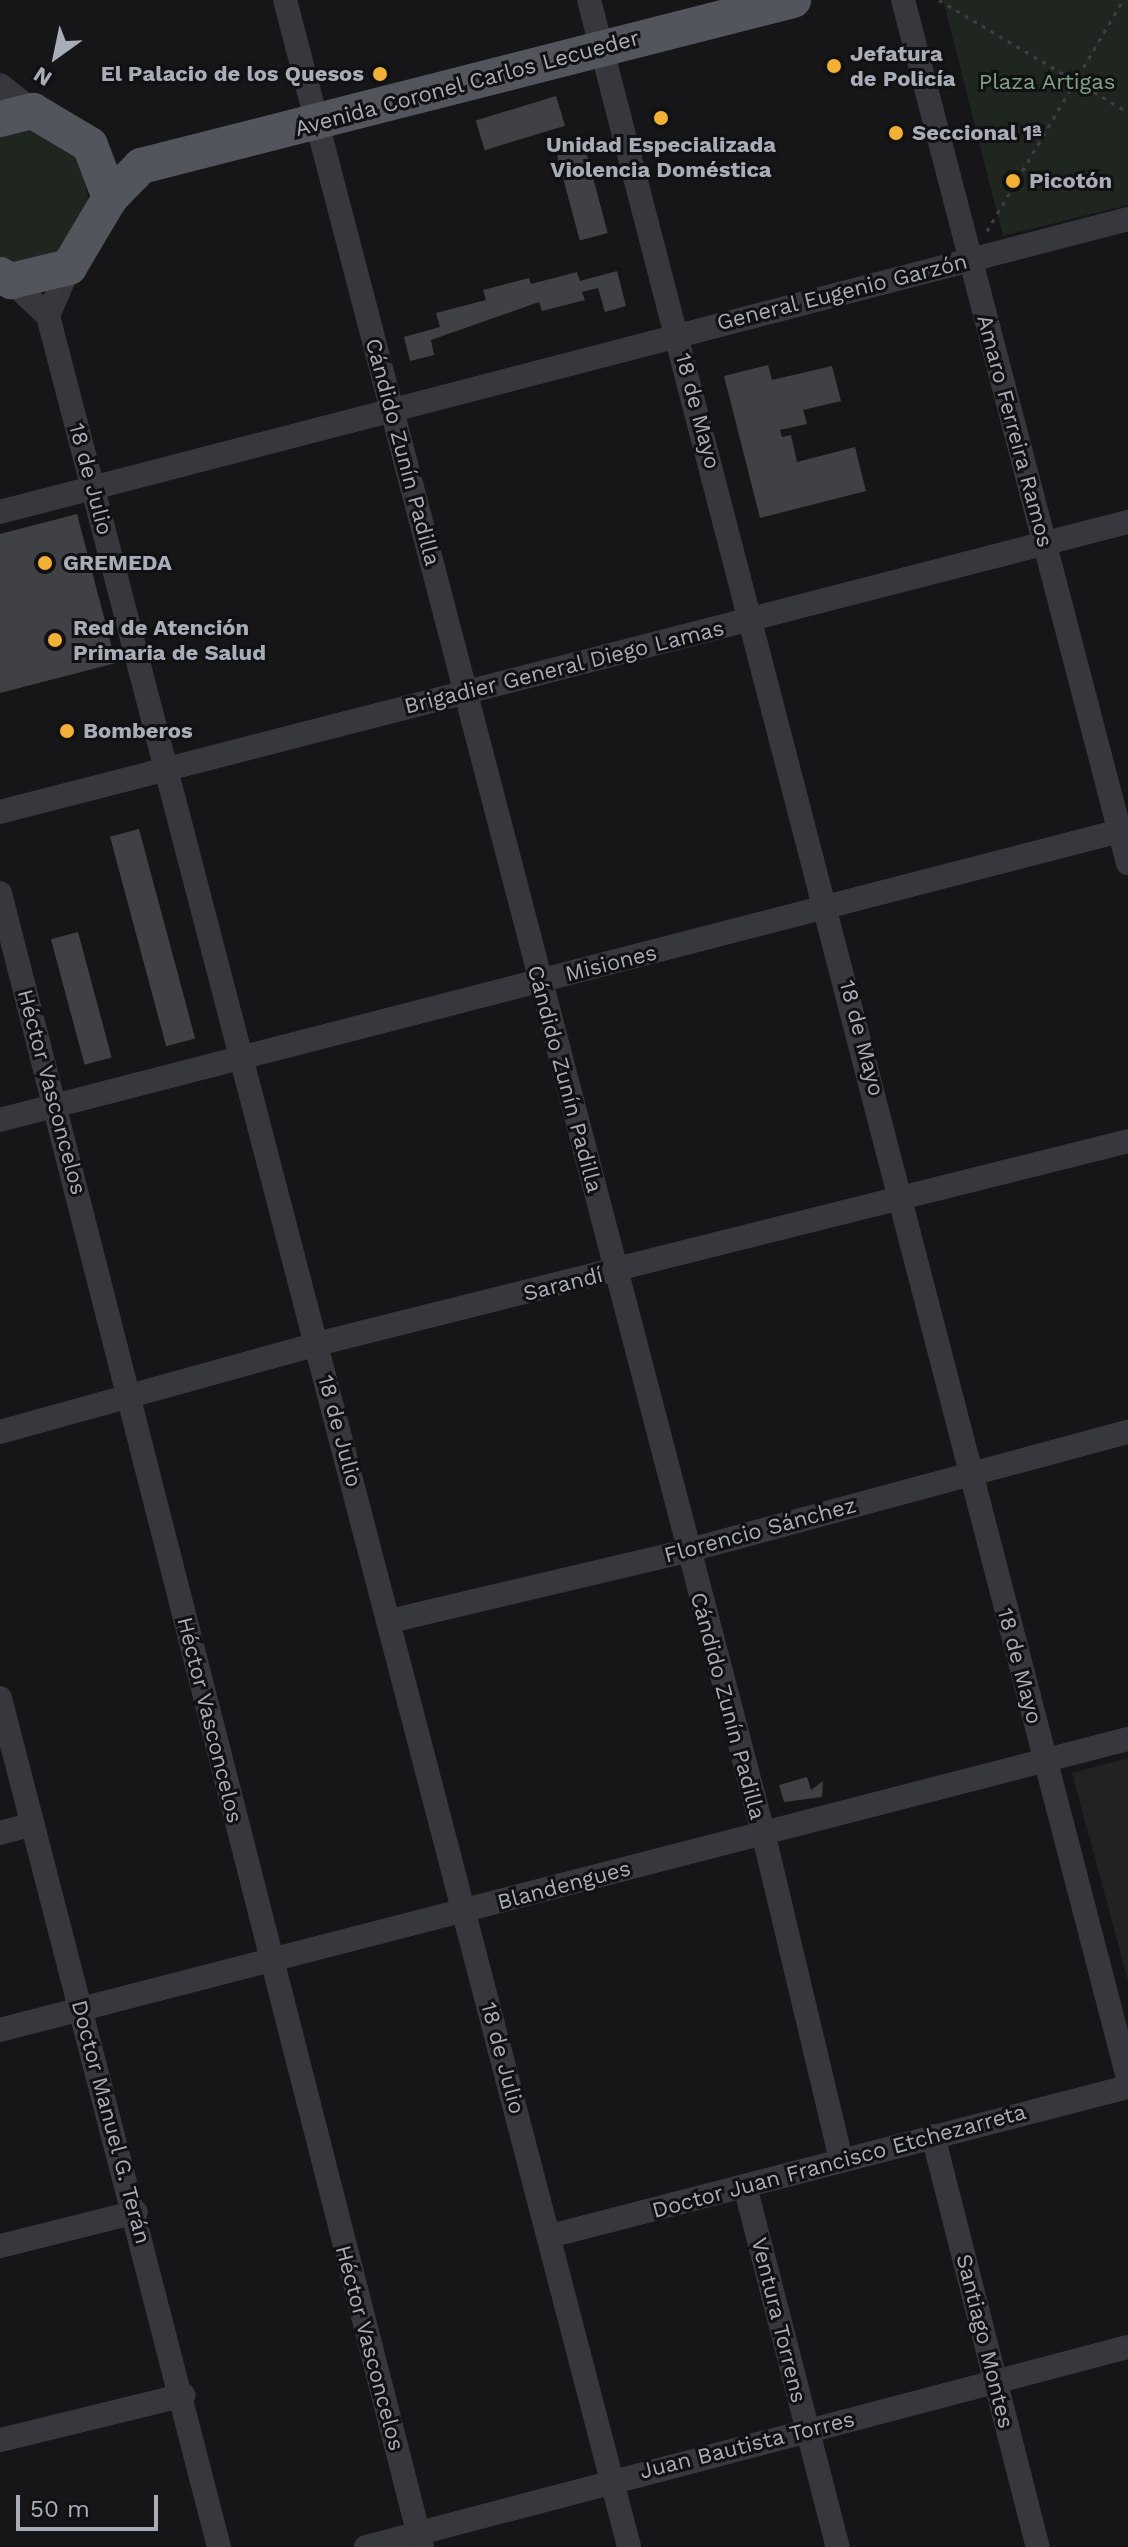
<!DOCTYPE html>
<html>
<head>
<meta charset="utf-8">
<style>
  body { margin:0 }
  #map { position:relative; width:1128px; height:2547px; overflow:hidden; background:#161618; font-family:"Work Sans",sans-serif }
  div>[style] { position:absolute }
  .built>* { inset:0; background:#222225 }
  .green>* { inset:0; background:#1e261f }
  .building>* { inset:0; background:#404145; transform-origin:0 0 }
  .path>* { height:3px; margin-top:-1.5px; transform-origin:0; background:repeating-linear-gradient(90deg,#3d3f44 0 4px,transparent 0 10px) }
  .street>* { height:24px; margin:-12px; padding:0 12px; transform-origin:12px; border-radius:12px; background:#37383d }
  .primary>* { height:36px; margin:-18px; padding:0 18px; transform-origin:18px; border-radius:18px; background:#53555c }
  .dots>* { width:22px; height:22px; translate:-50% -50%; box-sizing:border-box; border:4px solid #111113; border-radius:50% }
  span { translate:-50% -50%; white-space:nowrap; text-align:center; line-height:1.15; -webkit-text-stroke:6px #111113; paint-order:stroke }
  .poi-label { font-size:22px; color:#a8adb8; font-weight:700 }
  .left { translate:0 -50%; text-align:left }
  .right { translate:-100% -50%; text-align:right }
  .park-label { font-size:22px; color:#7fa381 }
  .street-label { font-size:22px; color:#a8adb8 }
  .north { position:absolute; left:16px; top:16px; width:80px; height:80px; -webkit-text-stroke:6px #111113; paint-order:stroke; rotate:213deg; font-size:22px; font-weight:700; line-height:32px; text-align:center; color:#a8adb8 }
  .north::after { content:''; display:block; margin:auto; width:28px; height:36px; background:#a8adb8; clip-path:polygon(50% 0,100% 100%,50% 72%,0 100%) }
  .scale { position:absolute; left:16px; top:2495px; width:142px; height:36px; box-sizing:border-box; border:4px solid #a8adb8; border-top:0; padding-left:10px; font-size:24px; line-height:28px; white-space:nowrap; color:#a8adb8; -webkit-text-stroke:6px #111113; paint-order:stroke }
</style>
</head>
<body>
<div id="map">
  <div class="built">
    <div style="clip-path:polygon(1128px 1758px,1128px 1981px,1072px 1773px)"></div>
  </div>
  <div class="green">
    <div style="clip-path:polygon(943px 0,1128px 0,1128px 205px,1003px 236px)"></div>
    <div style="clip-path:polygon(29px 125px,78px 155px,91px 209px,63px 257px,0 267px,0 132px)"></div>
  </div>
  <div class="building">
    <div style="left:556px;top:96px;width:31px;height:84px;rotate:73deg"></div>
    <div style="left:585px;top:148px;width:88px;height:29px;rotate:75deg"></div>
    <div style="clip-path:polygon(617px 271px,626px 306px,605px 312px,598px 288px,582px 292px,585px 300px,542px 311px,539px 302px,431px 340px,434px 355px,410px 361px,404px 337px,440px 327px,436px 313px,486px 300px,483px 290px,529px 278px,531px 284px,577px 272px,580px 281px)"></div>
    <div style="clip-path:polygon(768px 365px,772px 380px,832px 366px,841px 401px,803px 410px,807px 424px,780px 430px,782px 437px,791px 435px,797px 462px,855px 447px,866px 491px,760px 518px,724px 376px)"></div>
    <div style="clip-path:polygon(77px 514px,116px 663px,0 693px,0 534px)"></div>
    <div style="left:139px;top:829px;width:217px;height:30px;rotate:75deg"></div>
    <div style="left:78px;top:932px;width:130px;height:28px;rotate:75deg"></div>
    <div style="clip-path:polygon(807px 1777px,811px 1790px,823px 1781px,822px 1797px,784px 1802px,779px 1785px)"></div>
  </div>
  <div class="path">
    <div style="left:939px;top:0;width:220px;rotate:30.7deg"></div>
    <div style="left:987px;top:231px;width:268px;rotate:-59.5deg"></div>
  </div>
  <div class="street">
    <div style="left:285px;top:0;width:1893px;rotate:75.38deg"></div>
    <div style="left:763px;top:1832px;width:336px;rotate:76.6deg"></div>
    <div style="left:589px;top:0;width:2147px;rotate:75.46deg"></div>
    <div style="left:903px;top:0;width:892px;rotate:75.39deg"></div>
    <div style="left:0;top:85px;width:42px;rotate:38.2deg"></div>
    <div style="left:11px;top:281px;width:51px;rotate:43.4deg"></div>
    <div style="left:48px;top:316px;width:2305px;rotate:75.4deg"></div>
    <div style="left:48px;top:316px;width:53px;rotate:-66.8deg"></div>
    <div style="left:0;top:512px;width:1165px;rotate:-14.56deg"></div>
    <div style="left:0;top:812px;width:1165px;rotate:-14.42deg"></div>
    <div style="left:0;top:893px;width:1707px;rotate:75.69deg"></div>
    <div style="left:0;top:1120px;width:1165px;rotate:-14.47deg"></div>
    <div style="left:0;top:1432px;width:329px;rotate:-15.5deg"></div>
    <div style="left:317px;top:1344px;width:836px;rotate:-14.05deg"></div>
    <div style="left:390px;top:1621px;width:304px;rotate:-13.3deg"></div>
    <div style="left:686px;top:1551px;width:458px;rotate:-15.1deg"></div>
    <div style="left:0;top:1698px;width:877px;rotate:75.54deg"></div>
    <div style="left:0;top:1833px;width:34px;rotate:-15deg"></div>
    <div style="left:0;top:2030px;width:1165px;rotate:-14.47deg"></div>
    <div style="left:933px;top:2136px;width:424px;rotate:75.7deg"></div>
    <div style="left:745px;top:2186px;width:373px;rotate:75.6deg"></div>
    <div style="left:550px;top:2236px;width:597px;rotate:-14.46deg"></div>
    <div style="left:0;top:2246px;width:140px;rotate:-14deg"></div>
    <div style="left:0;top:2440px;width:189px;rotate:-13.7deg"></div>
    <div style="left:366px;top:2547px;width:788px;rotate:-14.71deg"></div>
  </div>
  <div class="primary">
    <div style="left:0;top:119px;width:34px;rotate:-14deg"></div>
    <div style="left:33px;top:111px;width:66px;rotate:30.8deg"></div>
    <div style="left:90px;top:145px;width:57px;rotate:69.3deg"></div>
    <div style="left:0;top:275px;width:13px;rotate:29deg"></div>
    <div style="left:11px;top:281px;width:60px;rotate:-13.6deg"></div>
    <div style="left:69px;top:267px;width:80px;rotate:-59.3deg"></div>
    <div style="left:110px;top:198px;width:45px;rotate:-45.9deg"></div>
    <div style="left:141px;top:166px;width:673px;rotate:-14.28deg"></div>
  </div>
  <div class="dots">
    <div style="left:834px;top:66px;background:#f2b134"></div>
    <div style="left:380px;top:74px;background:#f2b134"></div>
    <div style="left:661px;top:118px;background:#f2b134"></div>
    <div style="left:896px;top:133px;background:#f2b134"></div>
    <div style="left:1013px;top:181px;background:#f2b134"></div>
    <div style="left:45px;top:563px;background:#f2b134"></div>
    <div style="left:55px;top:640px;background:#f2b134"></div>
    <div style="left:67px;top:731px;background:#f2b134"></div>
  </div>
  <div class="poi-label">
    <span class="left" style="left:850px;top:66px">Jefatura<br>de Policía</span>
    <span class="right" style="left:364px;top:74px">El Palacio de los Quesos</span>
    <span class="left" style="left:912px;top:133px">Seccional 1ª</span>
    <span style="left:661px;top:157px">Unidad Especializada<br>Violencia Doméstica</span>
    <span class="left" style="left:1029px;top:181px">Picotón</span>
    <span class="left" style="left:63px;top:563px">GREMEDA</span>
    <span class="left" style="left:73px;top:640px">Red de Atención<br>Primaria de Salud</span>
    <span class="left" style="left:83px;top:731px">Bomberos</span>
  </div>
  <div class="park-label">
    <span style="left:1047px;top:82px">Plaza Artigas</span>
  </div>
  <div class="street-label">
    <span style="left:467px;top:83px;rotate:-15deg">Avenida Coronel Carlos Lecueder</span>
    <span style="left:842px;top:292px;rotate:-14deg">General Eugenio Garzón</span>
    <span style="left:698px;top:411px;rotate:75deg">18 de Mayo</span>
    <span style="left:1015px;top:431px;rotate:75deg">Amaro Ferreira Ramos</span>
    <span style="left:403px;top:452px;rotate:75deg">Cándido Zunín Padilla</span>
    <span style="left:91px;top:479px;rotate:75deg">18 de Julio</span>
    <span style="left:564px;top:667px;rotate:-14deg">Brigadier General Diego Lamas</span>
    <span style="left:611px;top:963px;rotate:-14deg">Misiones</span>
    <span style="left:862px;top:1038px;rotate:75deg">18 de Mayo</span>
    <span style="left:565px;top:1079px;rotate:75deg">Cándido Zunín Padilla</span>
    <span style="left:52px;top:1092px;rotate:75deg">Héctor Vasconcelos</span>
    <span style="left:563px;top:1284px;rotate:-14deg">Sarandí</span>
    <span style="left:340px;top:1431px;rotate:75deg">18 de Julio</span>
    <span style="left:760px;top:1530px;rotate:-15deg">Florencio Sánchez</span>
    <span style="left:1020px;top:1666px;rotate:75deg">18 de Mayo</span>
    <span style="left:728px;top:1706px;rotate:75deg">Cándido Zunín Padilla</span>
    <span style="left:210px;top:1720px;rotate:76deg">Héctor Vasconcelos</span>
    <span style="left:564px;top:1885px;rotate:-15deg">Blandengues</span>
    <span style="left:503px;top:2058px;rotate:75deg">18 de Julio</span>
    <span style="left:111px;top:2122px;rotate:75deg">Doctor Manuel G. Terán</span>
    <span style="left:839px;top:2161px;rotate:-15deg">Doctor Juan Francisco Etchezarreta</span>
    <span style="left:779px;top:2320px;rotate:76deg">Ventura Torrens</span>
    <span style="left:985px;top:2341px;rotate:76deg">Santiago Montes</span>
    <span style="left:370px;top:2348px;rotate:75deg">Héctor Vasconcelos</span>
    <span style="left:747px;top:2445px;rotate:-14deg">Juan Bautista Torres</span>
  </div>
  <div class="north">N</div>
  <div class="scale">50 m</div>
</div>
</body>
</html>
